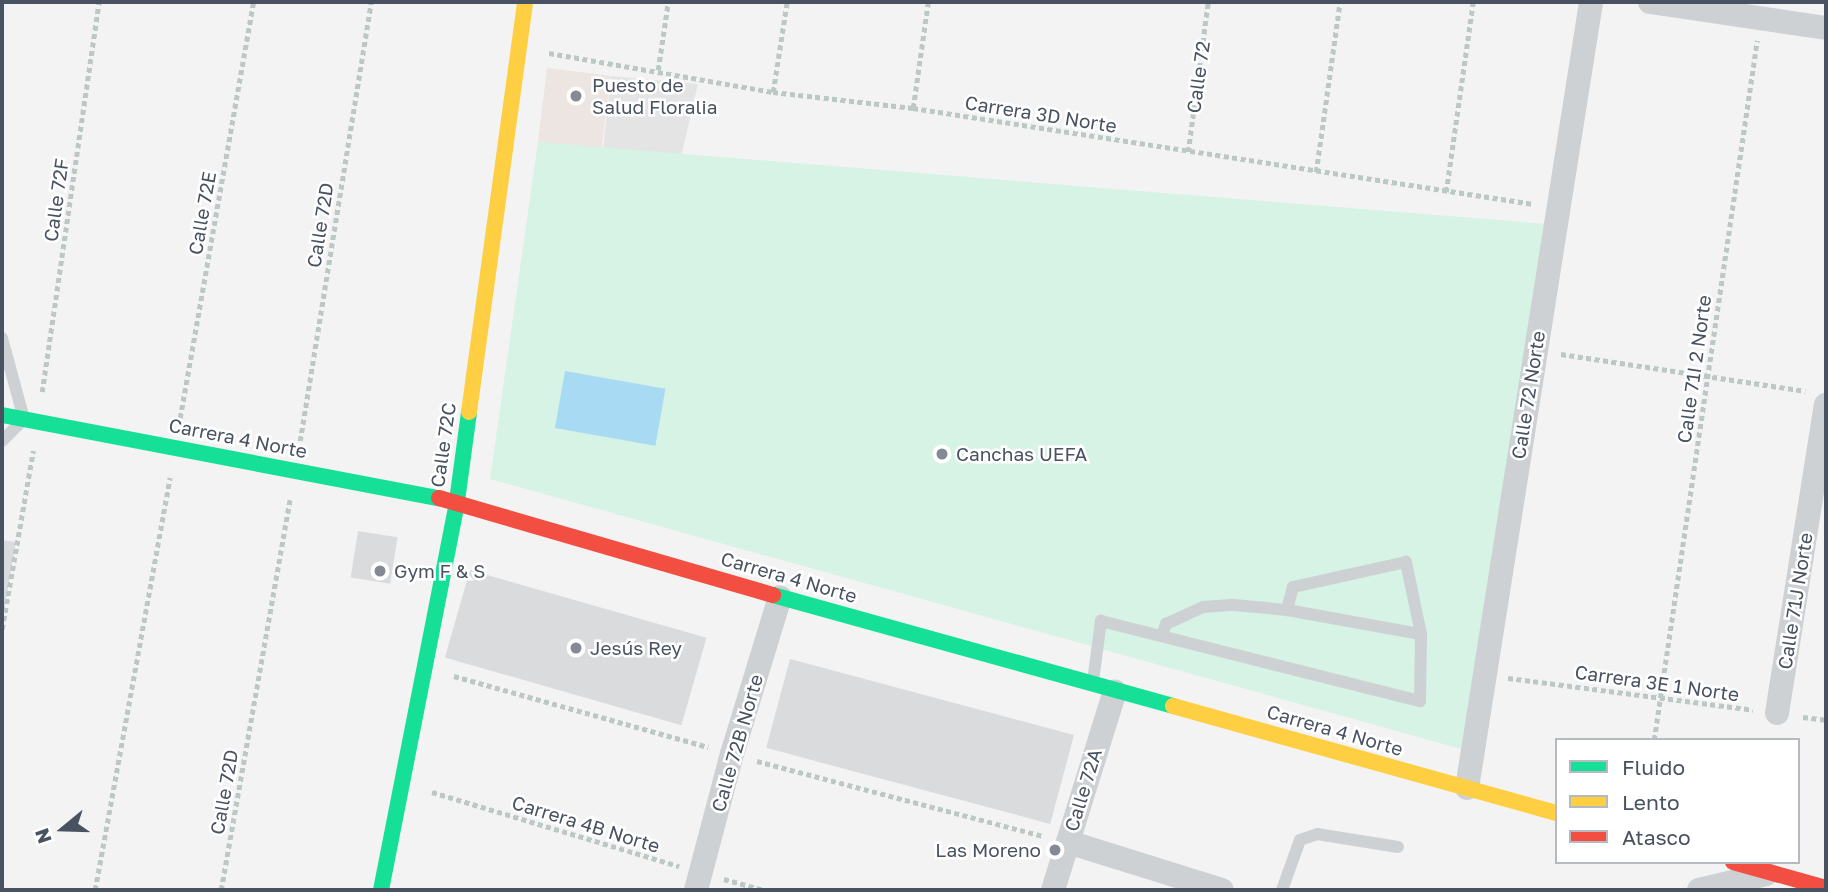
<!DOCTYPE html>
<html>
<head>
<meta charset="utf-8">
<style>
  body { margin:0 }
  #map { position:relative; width:1828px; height:892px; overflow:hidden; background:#f3f3f3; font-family:"Golos Text",sans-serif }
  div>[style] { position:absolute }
  .education>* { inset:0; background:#e4e4e5 }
  .medical>* { inset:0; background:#ede5e2; transform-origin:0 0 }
  .green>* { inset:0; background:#d6f3e5 }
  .water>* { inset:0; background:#a9daf3; transform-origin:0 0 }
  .building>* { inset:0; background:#dadbdd; transform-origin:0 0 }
  .path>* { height:4.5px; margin-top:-2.25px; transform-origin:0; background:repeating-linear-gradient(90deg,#bbc8c5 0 5px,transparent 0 8.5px) }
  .lane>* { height:12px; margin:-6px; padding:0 6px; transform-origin:6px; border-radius:6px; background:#ced1d4 }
  .street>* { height:24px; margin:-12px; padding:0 12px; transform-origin:12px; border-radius:12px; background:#ced1d4 }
  .fast>* { height:16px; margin:-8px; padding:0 8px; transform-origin:8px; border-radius:8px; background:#16e098 }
  .slow>* { height:16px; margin:-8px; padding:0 8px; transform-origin:8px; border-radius:8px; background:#ffcf43 }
  .jam>* { height:16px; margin:-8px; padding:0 8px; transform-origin:8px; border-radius:8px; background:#f24e42 }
  .dots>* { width:19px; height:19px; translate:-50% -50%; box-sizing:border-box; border:4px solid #fff; border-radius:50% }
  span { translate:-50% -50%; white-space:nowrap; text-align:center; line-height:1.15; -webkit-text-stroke:5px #fff; paint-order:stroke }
  .street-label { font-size:19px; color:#485261 }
  .poi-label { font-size:19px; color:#485261 }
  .left { translate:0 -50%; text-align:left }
  .right { translate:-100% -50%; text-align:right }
  .frame { position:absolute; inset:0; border:4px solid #485261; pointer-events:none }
  .legend { position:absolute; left:1555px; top:738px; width:245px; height:126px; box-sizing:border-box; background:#fff; border:2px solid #b6bac0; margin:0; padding:9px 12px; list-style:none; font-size:21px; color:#485261 }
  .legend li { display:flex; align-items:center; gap:14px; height:35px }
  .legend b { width:35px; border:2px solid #b6bac0 }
  .north { position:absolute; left:28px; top:794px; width:70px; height:70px; -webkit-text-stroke:5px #fff; paint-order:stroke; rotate:251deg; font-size:19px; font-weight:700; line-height:28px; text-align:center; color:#485261 }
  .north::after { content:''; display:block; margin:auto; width:24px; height:32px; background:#485261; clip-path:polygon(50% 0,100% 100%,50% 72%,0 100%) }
</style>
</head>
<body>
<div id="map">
  <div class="education">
    <div style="clip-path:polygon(611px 76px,698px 84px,674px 187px,538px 142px,603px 149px)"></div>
  </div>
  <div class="medical">
    <div style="left:547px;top:68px;width:64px;height:75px;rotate:7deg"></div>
  </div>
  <div class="green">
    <div style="clip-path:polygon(538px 142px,1546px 224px,1465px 750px,490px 479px)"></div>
  </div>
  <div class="water">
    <div style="left:565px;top:371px;width:102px;height:58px;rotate:10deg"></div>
  </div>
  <div class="building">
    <div style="left:358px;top:531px;width:40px;height:47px;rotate:9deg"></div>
    <div style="clip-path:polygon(2px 540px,16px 542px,3px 616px,2px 616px)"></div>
    <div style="left:470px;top:570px;width:246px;height:91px;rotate:16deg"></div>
    <div style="left:790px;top:659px;width:294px;height:92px;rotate:15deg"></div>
  </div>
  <div class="path">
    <div style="left:549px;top:53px;width:227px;rotate:9.9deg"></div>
    <div style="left:773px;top:92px;width:141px;rotate:6.5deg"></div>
    <div style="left:913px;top:108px;width:627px;rotate:8.8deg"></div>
    <div style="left:658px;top:70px;width:69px;rotate:-81.6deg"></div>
    <div style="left:773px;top:92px;width:91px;rotate:-81.2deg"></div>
    <div style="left:913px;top:108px;width:107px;rotate:-81.9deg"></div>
    <div style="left:1188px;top:152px;width:151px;rotate:-82.4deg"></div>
    <div style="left:1316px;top:172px;width:172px;rotate:-82deg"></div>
    <div style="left:1446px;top:192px;width:192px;rotate:-81.9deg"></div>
    <div style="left:1561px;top:354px;width:247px;rotate:8.6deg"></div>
    <div style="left:42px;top:392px;width:394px;rotate:-81.7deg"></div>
    <div style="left:180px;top:418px;width:422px;rotate:-80deg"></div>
    <div style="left:300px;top:441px;width:445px;rotate:-80.8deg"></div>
    <div style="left:2px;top:629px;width:181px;rotate:-80.1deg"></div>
    <div style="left:454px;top:676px;width:264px;rotate:15.6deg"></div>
    <div style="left:1508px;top:678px;width:247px;rotate:7.4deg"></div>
    <div style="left:1803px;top:717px;width:23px;rotate:7deg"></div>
    <div style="left:1654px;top:740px;width:707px;rotate:-81.62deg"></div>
    <div style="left:757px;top:761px;width:296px;rotate:14.7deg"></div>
    <div style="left:432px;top:792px;width:258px;rotate:16.7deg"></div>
    <div style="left:724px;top:879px;width:41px;rotate:15.4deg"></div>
    <div style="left:95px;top:890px;width:419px;rotate:-79.7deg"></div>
    <div style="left:221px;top:890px;width:398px;rotate:-80deg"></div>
  </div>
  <div class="lane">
    <div style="left:2px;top:338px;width:84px;rotate:74.8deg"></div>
    <div style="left:24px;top:419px;width:31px;rotate:135deg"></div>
    <div style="left:1162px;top:636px;width:13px;rotate:-72deg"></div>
    <div style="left:1166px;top:624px;width:41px;rotate:-24.7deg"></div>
    <div style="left:1203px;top:607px;width:31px;rotate:-4deg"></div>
    <div style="left:1234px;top:605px;width:53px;rotate:5.4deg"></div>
    <div style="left:1287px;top:610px;width:136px;rotate:10.2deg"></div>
    <div style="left:1093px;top:681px;width:61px;rotate:-82.4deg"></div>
    <div style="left:1101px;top:621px;width:329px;rotate:14.1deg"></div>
    <div style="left:1420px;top:701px;width:67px;rotate:-89.1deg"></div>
    <div style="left:1421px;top:634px;width:74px;rotate:-101.8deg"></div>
    <div style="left:1406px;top:562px;width:116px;rotate:167.5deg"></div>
    <div style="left:1293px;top:587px;width:24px;rotate:105deg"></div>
    <div style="left:1282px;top:890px;width:53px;rotate:-70.2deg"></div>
    <div style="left:1300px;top:840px;width:18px;rotate:-19deg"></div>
    <div style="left:1317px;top:834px;width:82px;rotate:9.1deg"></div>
  </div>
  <div class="street">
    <div style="left:1650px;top:2px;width:178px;rotate:8.4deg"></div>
    <div style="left:1777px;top:713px;width:312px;rotate:-81deg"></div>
    <div style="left:1467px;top:788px;width:796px;rotate:-81.03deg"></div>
    <div style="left:1068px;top:842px;width:161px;rotate:17.3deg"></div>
    <div style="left:696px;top:890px;width:141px;rotate:-75.2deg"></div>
    <div style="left:732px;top:754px;width:164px;rotate:-73deg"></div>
    <div style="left:1053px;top:890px;width:208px;rotate:-72.7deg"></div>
    <div style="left:1699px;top:890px;width:69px;rotate:-13.4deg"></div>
  </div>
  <div class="fast">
    <div style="left:2px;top:415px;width:445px;rotate:10.8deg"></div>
    <div style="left:773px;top:595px;width:415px;rotate:15.5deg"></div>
    <div style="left:381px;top:890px;width:396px;rotate:-78.9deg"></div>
    <div style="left:457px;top:501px;width:90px;rotate:-82.3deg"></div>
  </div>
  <div class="slow">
    <div style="left:469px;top:412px;width:414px;rotate:-82.2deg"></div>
    <div style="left:1173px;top:706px;width:399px;rotate:15.6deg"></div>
  </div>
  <div class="jam">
    <div style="left:439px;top:498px;width:348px;rotate:16.2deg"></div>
    <div style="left:1733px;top:862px;width:97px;rotate:15.6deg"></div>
  </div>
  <div class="dots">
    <div style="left:576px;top:96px;background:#848a94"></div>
    <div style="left:942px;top:454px;background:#848a94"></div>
    <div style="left:380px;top:571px;background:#848a94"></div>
    <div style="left:576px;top:648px;background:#848a94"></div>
    <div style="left:1055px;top:850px;background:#848a94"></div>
  </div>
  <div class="street-label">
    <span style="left:1198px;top:77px;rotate:-82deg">Calle 72</span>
    <span style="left:1041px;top:114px;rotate:9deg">Carrera 3D Norte</span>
    <span style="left:56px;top:200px;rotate:-82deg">Calle 72F</span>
    <span style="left:202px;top:213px;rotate:-80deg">Calle 72E</span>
    <span style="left:320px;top:225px;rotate:-81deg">Calle 72D</span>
    <span style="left:1694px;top:369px;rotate:-82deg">Calle 71I 2 Norte</span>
    <span style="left:1528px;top:395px;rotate:-81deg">Calle 72 Norte</span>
    <span style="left:238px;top:438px;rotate:11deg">Carrera 4 Norte</span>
    <span style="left:443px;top:445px;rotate:-82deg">Calle 72C</span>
    <span style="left:789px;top:577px;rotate:16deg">Carrera 4 Norte</span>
    <span style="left:1795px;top:601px;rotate:-81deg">Calle 71J Norte</span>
    <span style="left:1657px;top:683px;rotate:8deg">Carrera 3E 1 Norte</span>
    <span style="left:1335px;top:730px;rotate:16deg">Carrera 4 Norte</span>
    <span style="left:737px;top:743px;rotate:-74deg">Calle 72B Norte</span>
    <span style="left:1083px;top:790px;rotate:-73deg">Calle 72A</span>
    <span style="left:224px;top:792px;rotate:-80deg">Calle 72D</span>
    <span style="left:586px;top:824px;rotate:17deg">Carrera 4B Norte</span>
  </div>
  <div class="poi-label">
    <span class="left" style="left:592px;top:96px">Puesto de<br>Salud Floralia</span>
    <span class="left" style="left:956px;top:454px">Canchas UEFA</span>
    <span class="left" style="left:394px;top:571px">Gym F &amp; S</span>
    <span class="left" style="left:590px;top:648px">Jesús Rey</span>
    <span class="right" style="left:1041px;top:850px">Las Moreno</span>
  </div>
  <div class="frame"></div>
  <ul class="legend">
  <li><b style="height:9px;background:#16e098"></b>Fluido</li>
  <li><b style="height:9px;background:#ffcf43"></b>Lento</li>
  <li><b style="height:9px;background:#f24e42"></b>Atasco</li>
  </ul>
  <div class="north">N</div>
</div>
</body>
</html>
